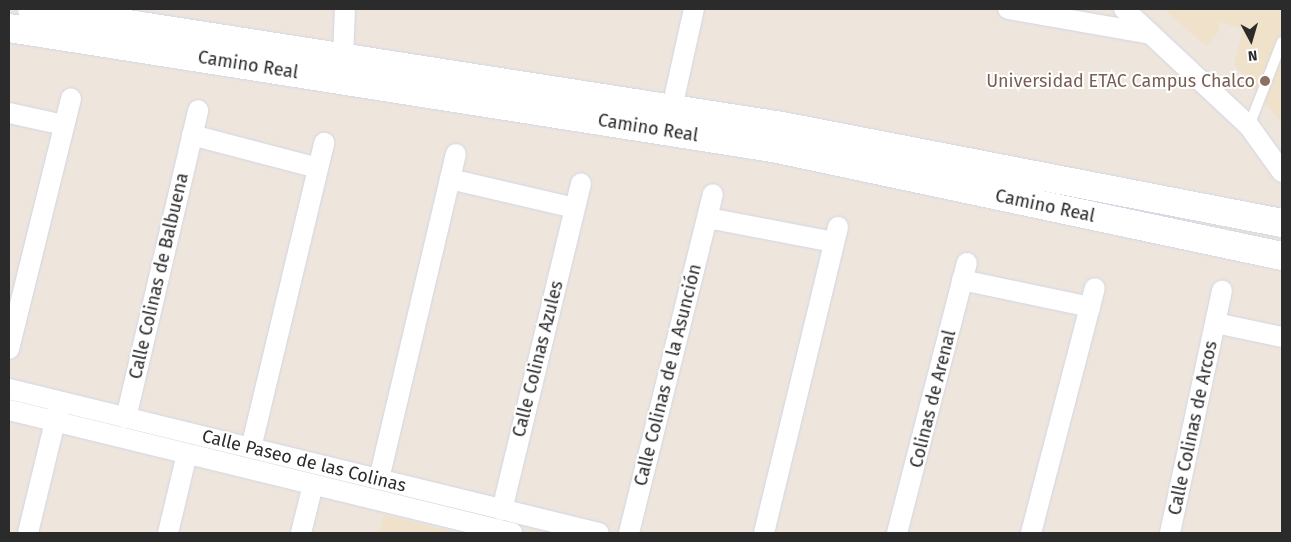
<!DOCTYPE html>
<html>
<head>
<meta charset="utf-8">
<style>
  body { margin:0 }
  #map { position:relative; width:1291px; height:542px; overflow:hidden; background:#eee5dc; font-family:"Fira Sans",sans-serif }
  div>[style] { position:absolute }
  .education>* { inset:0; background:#f0e1ca }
  .roads { filter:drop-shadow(0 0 1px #d1d6e5) drop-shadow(0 0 1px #d1d6e5) }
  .lane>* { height:10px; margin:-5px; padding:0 5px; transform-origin:5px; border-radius:5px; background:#fff }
  .street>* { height:20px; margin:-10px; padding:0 10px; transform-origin:10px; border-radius:10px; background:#fff }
  .secondary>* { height:28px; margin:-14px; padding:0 14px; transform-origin:14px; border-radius:14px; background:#fff }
  .dots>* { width:14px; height:14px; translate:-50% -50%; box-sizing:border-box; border:2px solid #fff; border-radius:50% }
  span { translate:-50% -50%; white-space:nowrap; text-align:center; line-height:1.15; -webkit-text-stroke:4px #fff; paint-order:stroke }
  .street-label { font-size:18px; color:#2b2b2b }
  .education-label { font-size:18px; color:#785e54 }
  .right { translate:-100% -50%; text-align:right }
  .frame { position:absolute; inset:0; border:10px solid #2b2b2b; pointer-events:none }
  .north { position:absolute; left:1226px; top:15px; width:50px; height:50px; -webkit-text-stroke:4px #fff; paint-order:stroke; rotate:174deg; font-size:14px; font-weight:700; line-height:20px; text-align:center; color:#2b2b2b }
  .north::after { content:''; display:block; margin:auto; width:18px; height:22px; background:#2b2b2b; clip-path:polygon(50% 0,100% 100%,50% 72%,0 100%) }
</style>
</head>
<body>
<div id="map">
  <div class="education">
    <div style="clip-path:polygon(1164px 9px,1282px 9px,1282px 123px,1234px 65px,1243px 29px,1220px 22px,1219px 31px,1206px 46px)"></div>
    <div style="clip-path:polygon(384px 515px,458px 533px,379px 533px)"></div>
  </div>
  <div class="roads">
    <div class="lane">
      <div style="left:1249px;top:126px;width:90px;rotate:-68.6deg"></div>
    </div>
    <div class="street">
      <div style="left:1008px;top:9px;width:145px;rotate:9.9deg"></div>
      <div style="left:1124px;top:9px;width:171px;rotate:43.1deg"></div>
      <div style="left:1249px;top:126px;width:57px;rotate:54.3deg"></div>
      <div style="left:343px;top:58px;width:49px;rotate:-87.7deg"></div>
      <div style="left:672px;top:108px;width:101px;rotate:-77.5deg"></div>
      <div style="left:9px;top:113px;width:56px;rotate:12.3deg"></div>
      <div style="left:192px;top:135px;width:130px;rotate:14.7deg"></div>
      <div style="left:450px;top:179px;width:128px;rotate:13.1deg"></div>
      <div style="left:708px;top:218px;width:128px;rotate:10.8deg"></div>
      <div style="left:962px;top:280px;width:131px;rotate:11.9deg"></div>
      <div style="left:1216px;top:323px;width:67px;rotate:12deg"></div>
      <div style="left:9px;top:349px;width:258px;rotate:-76.1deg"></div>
      <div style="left:9px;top:389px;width:607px;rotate:13.72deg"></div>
      <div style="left:9px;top:410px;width:518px;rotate:13.74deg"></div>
      <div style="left:126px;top:418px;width:316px;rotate:-76.8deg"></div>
      <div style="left:251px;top:448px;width:314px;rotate:-76.5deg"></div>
      <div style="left:379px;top:479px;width:334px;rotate:-76.7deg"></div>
      <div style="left:502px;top:510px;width:336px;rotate:-76.4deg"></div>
      <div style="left:28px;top:533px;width:128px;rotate:-76.4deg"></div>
      <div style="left:168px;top:533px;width:81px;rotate:-76.5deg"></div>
      <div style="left:301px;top:533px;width:49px;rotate:-76deg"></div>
      <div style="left:629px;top:533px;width:349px;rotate:-76.1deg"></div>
      <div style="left:764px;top:533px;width:315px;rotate:-76.4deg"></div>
      <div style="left:897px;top:533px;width:279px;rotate:-75.5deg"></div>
      <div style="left:1031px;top:533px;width:253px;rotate:-75.4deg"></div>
      <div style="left:1170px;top:533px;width:248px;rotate:-77.9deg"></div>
    </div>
    <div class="secondary">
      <div style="left:32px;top:9px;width:759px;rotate:8.87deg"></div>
      <div style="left:782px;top:126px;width:509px;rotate:10.98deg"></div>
      <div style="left:9px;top:28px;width:773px;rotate:8.93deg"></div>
      <div style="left:773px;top:148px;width:520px;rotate:11.98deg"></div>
    </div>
  </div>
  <div class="dots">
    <div style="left:1265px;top:81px;background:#8d6e63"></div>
  </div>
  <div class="street-label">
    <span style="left:248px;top:65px;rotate:9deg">Camino Real</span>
    <span style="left:648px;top:128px;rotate:9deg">Camino Real</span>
    <span style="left:1045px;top:206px;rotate:12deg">Camino Real</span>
    <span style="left:159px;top:276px;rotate:-77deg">Calle Colinas de Balbuena</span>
    <span style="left:538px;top:359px;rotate:-76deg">Calle Colinas Azules</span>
    <span style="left:668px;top:375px;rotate:-76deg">Calle Colinas de la Asunción</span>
    <span style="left:933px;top:399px;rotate:-76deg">Colinas de Arenal</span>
    <span style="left:1193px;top:428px;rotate:-78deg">Calle Colinas de Arcos</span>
    <span style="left:304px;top:461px;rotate:14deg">Calle Paseo de las Colinas</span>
  </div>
  <div class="education-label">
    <span class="right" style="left:1255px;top:81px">Universidad ETAC Campus Chalco</span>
  </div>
  <div class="frame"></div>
  <div class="north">N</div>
</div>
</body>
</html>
